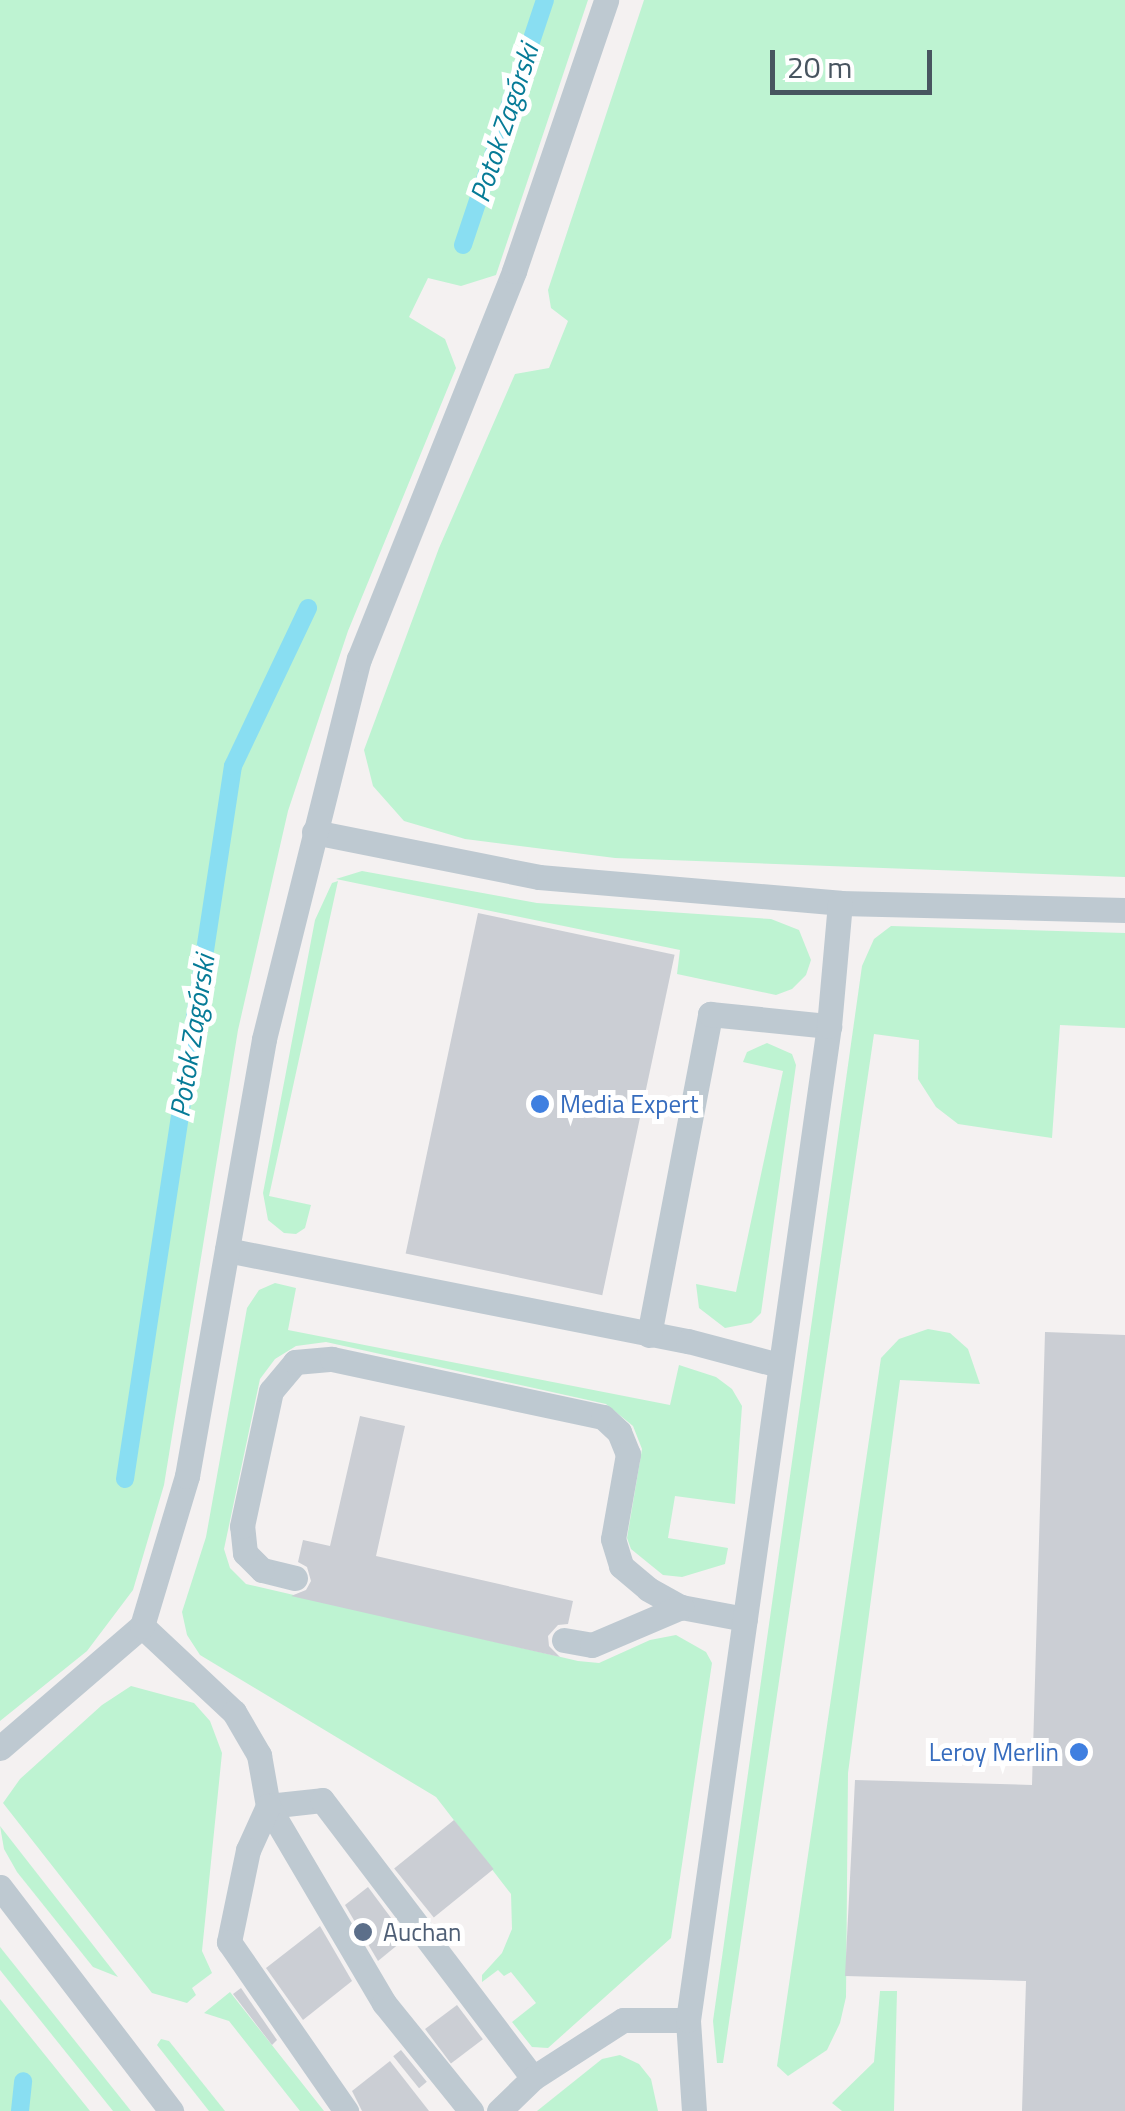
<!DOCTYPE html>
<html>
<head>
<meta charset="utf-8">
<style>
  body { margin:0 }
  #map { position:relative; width:1125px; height:2111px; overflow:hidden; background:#f4f1f1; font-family:"Titillium Web",sans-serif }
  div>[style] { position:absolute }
  .green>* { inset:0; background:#bef3d2 }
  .stream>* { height:18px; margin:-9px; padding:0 9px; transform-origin:9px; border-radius:9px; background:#89def2 }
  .building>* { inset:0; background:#cbced4; transform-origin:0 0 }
  .lane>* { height:25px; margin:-12.5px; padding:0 12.5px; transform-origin:12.5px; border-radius:12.5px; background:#bec9d1 }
  .dots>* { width:28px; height:28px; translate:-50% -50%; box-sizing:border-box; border:5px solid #fff; border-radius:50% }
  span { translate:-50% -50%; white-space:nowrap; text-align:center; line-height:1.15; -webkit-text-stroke:10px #fff; paint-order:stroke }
  .shop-label { font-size:25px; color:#366cbe }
  .left { translate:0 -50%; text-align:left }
  .right { translate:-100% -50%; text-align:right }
  .service-label { font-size:25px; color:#4e5e75 }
  .water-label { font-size:28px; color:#067b97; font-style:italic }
  .scale { position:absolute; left:770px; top:50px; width:162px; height:45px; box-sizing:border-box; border:5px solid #485560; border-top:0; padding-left:12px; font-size:30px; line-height:35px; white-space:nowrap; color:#485560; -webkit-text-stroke:8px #fff; paint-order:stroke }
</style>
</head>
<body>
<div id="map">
  <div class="green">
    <div style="clip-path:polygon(0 0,588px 0,496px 275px,461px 286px,428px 278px,409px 317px,445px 339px,456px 368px,348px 631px,288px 811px,238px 1030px,164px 1485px,133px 1590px,87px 1651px,0 1721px)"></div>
    <div style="clip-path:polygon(644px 0,1125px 0,1125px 877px,615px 858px,465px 839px,404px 821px,373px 786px,364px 750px,439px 548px,515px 374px,549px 368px,568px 321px,551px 308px,548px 290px)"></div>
    <div style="clip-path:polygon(362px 871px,537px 903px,771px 919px,799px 930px,811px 960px,806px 975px,792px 989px,776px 995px,677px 974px,680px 950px,336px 879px)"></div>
    <div style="clip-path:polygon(338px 881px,269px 1196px,311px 1205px,305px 1228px,296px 1234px,284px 1233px,268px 1220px,263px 1193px,315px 920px,332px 883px)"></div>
    <div style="clip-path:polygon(891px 926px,1125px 933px,1125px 1028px,1060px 1025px,1052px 1138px,958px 1124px,936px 1107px,918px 1079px,919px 1040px,874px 1034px,723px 2063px,717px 2063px,713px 2021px,862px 966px,874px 939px)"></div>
    <div style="clip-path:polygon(767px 1043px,792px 1054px,796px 1065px,761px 1313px,751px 1323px,725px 1328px,699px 1308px,696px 1284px,736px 1292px,783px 1071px,743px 1062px,747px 1052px)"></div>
    <div style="clip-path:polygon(275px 1283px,296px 1288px,288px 1330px,670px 1405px,679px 1365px,716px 1377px,732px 1389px,742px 1406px,735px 1504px,675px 1496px,668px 1538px,728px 1548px,725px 1564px,682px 1577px,663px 1575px,631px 1549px,627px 1538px,642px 1449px,633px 1426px,606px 1404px,326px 1342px,296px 1346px,275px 1359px,260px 1379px,224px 1549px,230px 1568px,246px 1584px,578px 1661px,599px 1663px,650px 1640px,676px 1635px,706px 1652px,712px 1663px,671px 1938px,548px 2048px,532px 2047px,512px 2022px,536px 2003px,511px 1972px,504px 1976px,498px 1970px,482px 1982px,482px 1975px,502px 1953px,512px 1929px,511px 1894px,436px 1797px,200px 1655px,187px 1635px,182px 1612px,206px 1537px,247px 1308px,259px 1290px)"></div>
    <div style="clip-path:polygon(928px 1329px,950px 1333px,968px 1349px,980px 1384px,900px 1380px,848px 1773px,846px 1997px,840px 2023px,827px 2050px,788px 2076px,777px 2066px,881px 1358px,899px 1339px)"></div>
    <div style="clip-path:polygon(131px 1686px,194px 1703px,210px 1721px,222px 1753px,202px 1951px,212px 1973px,192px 1988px,196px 1995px,187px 2003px,152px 1993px,3px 1803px,20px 1779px,102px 1705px)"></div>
    <div style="clip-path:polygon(0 1826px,118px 1977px,93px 1967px,17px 1872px,4px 1849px)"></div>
    <div style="clip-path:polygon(0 1947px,131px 2111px,113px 2111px,0 1970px)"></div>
    <div style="clip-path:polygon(880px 1991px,897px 1991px,894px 2111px,842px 2111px,832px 2103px,874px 2062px)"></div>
    <div style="clip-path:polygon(230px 1992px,324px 2111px,300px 2111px,229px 2021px,204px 2013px)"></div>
    <div style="clip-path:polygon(0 1999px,90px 2111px,0 2111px)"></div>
    <div style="clip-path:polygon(161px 2039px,169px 2041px,225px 2111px,209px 2111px,157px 2045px)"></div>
    <div style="clip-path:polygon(620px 2055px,639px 2064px,651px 2079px,658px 2111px,537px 2111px,602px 2059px)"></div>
  </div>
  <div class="stream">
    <div style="left:463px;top:245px;width:258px;rotate:-71.5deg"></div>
    <div style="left:125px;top:1479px;width:721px;rotate:-81.39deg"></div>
    <div style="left:233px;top:766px;width:175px;rotate:-64.6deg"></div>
    <div style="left:20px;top:2111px;width:30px;rotate:-84deg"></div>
  </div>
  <div class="building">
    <div style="left:478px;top:913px;width:201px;height:348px;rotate:12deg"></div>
    <div style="clip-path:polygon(1045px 1332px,1125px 1335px,1125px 2111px,1022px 2111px,1026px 1981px,845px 1976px,855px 1780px,1032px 1785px)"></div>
    <div style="clip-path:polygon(360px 1416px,405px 1426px,376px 1556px,573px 1601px,568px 1624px,558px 1625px,548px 1636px,549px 1646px,560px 1657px,291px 1596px,306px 1590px,311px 1581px,307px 1567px,298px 1562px,303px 1540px,330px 1546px)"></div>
    <div style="left:454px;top:1820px;width:63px;height:77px;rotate:51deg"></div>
    <div style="clip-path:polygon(368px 1887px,406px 1938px,378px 1961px,345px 1905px)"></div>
    <div style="clip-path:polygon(320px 1926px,352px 1981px,303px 2020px,266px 1968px)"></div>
    <div style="clip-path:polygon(241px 1988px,277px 2040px,272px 2045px,233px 1994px)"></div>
    <div style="left:457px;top:2005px;width:43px;height:40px;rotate:53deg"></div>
    <div style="left:401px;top:2050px;width:41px;height:10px;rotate:51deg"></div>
    <div style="clip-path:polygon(390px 2061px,429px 2111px,362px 2111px,352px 2091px)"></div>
  </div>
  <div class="lane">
    <div style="left:314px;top:832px;width:229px;rotate:11.3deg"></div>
    <div style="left:539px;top:877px;width:302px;rotate:4.9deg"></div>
    <div style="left:840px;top:903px;width:285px;rotate:1.4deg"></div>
    <div style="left:227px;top:1250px;width:470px;rotate:11.2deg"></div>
    <div style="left:688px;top:1341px;width:94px;rotate:14.8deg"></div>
    <div style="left:649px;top:1335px;width:327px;rotate:-79.2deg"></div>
    <div style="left:710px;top:1014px;width:120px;rotate:5.8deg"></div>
    <div style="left:295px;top:1578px;width:34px;rotate:-166deg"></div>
    <div style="left:262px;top:1570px;width:24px;rotate:-135deg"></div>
    <div style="left:245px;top:1553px;width:27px;rotate:-96deg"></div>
    <div style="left:242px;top:1526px;width:138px;rotate:-77.9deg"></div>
    <div style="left:271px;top:1391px;width:38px;rotate:-50deg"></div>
    <div style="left:295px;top:1362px;width:37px;rotate:-5deg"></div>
    <div style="left:332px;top:1359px;width:277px;rotate:12.1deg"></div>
    <div style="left:603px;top:1417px;width:22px;rotate:43deg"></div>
    <div style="left:619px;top:1432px;width:24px;rotate:68deg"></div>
    <div style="left:628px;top:1454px;width:86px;rotate:100deg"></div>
    <div style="left:613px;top:1539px;width:28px;rotate:73deg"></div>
    <div style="left:621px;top:1566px;width:35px;rotate:40deg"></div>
    <div style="left:648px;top:1589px;width:38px;rotate:29deg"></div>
    <div style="left:681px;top:1607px;width:65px;rotate:10.6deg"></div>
    <div style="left:142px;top:1626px;width:126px;rotate:43.1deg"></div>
    <div style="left:234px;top:1712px;width:50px;rotate:59.8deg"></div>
    <div style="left:259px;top:1755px;width:52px;rotate:80deg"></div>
    <div style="left:268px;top:1806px;width:54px;rotate:-6.3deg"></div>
    <div style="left:322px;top:1800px;width:349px;rotate:52.8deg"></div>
    <div style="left:533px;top:2078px;width:107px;rotate:-32.8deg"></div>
    <div style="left:623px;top:2020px;width:65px"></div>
    <div style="left:564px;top:1640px;width:28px;rotate:10deg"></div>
    <div style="left:592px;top:1645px;width:97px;rotate:-23.1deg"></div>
    <div style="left:0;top:1748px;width:187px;rotate:-40.7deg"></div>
    <div style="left:142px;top:1626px;width:157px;rotate:-73.3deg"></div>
    <div style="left:187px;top:1476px;width:444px;rotate:-80deg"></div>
    <div style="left:264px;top:1039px;width:392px;rotate:-76deg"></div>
    <div style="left:359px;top:659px;width:418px;rotate:-68.2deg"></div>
    <div style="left:514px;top:271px;width:286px;rotate:-71.2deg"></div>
    <div style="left:268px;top:1806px;width:229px;rotate:59.5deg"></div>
    <div style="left:384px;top:2003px;width:139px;rotate:51.1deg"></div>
    <div style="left:268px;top:1806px;width:48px;rotate:114.4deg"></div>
    <div style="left:248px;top:1850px;width:94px;rotate:101.7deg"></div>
    <div style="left:229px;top:1942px;width:206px;rotate:55.3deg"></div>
    <div style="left:0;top:1887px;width:282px;rotate:52.6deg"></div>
    <div style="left:499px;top:2111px;width:47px;rotate:-44.1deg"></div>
    <div style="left:694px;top:2111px;width:91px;rotate:-93.8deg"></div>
    <div style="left:688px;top:2020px;width:1004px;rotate:-81.93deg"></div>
    <div style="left:829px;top:1026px;width:123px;rotate:-84.9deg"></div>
  </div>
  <div class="dots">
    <div style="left:540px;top:1104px;background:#3f7fe0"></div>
    <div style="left:1079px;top:1752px;background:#3f7fe0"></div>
    <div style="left:363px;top:1932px;background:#5c6f8a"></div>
  </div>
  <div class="shop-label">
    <span class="left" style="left:560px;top:1104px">Media Expert</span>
    <span class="right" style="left:1059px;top:1752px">Leroy Merlin</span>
  </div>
  <div class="service-label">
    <span class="left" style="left:383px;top:1932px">Auchan</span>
  </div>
  <div class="water-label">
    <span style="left:504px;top:123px;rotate:-72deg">Potok Zagórski</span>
    <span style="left:192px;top:1036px;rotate:-81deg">Potok Zagórski</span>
  </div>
  <div class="scale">20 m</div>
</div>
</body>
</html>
